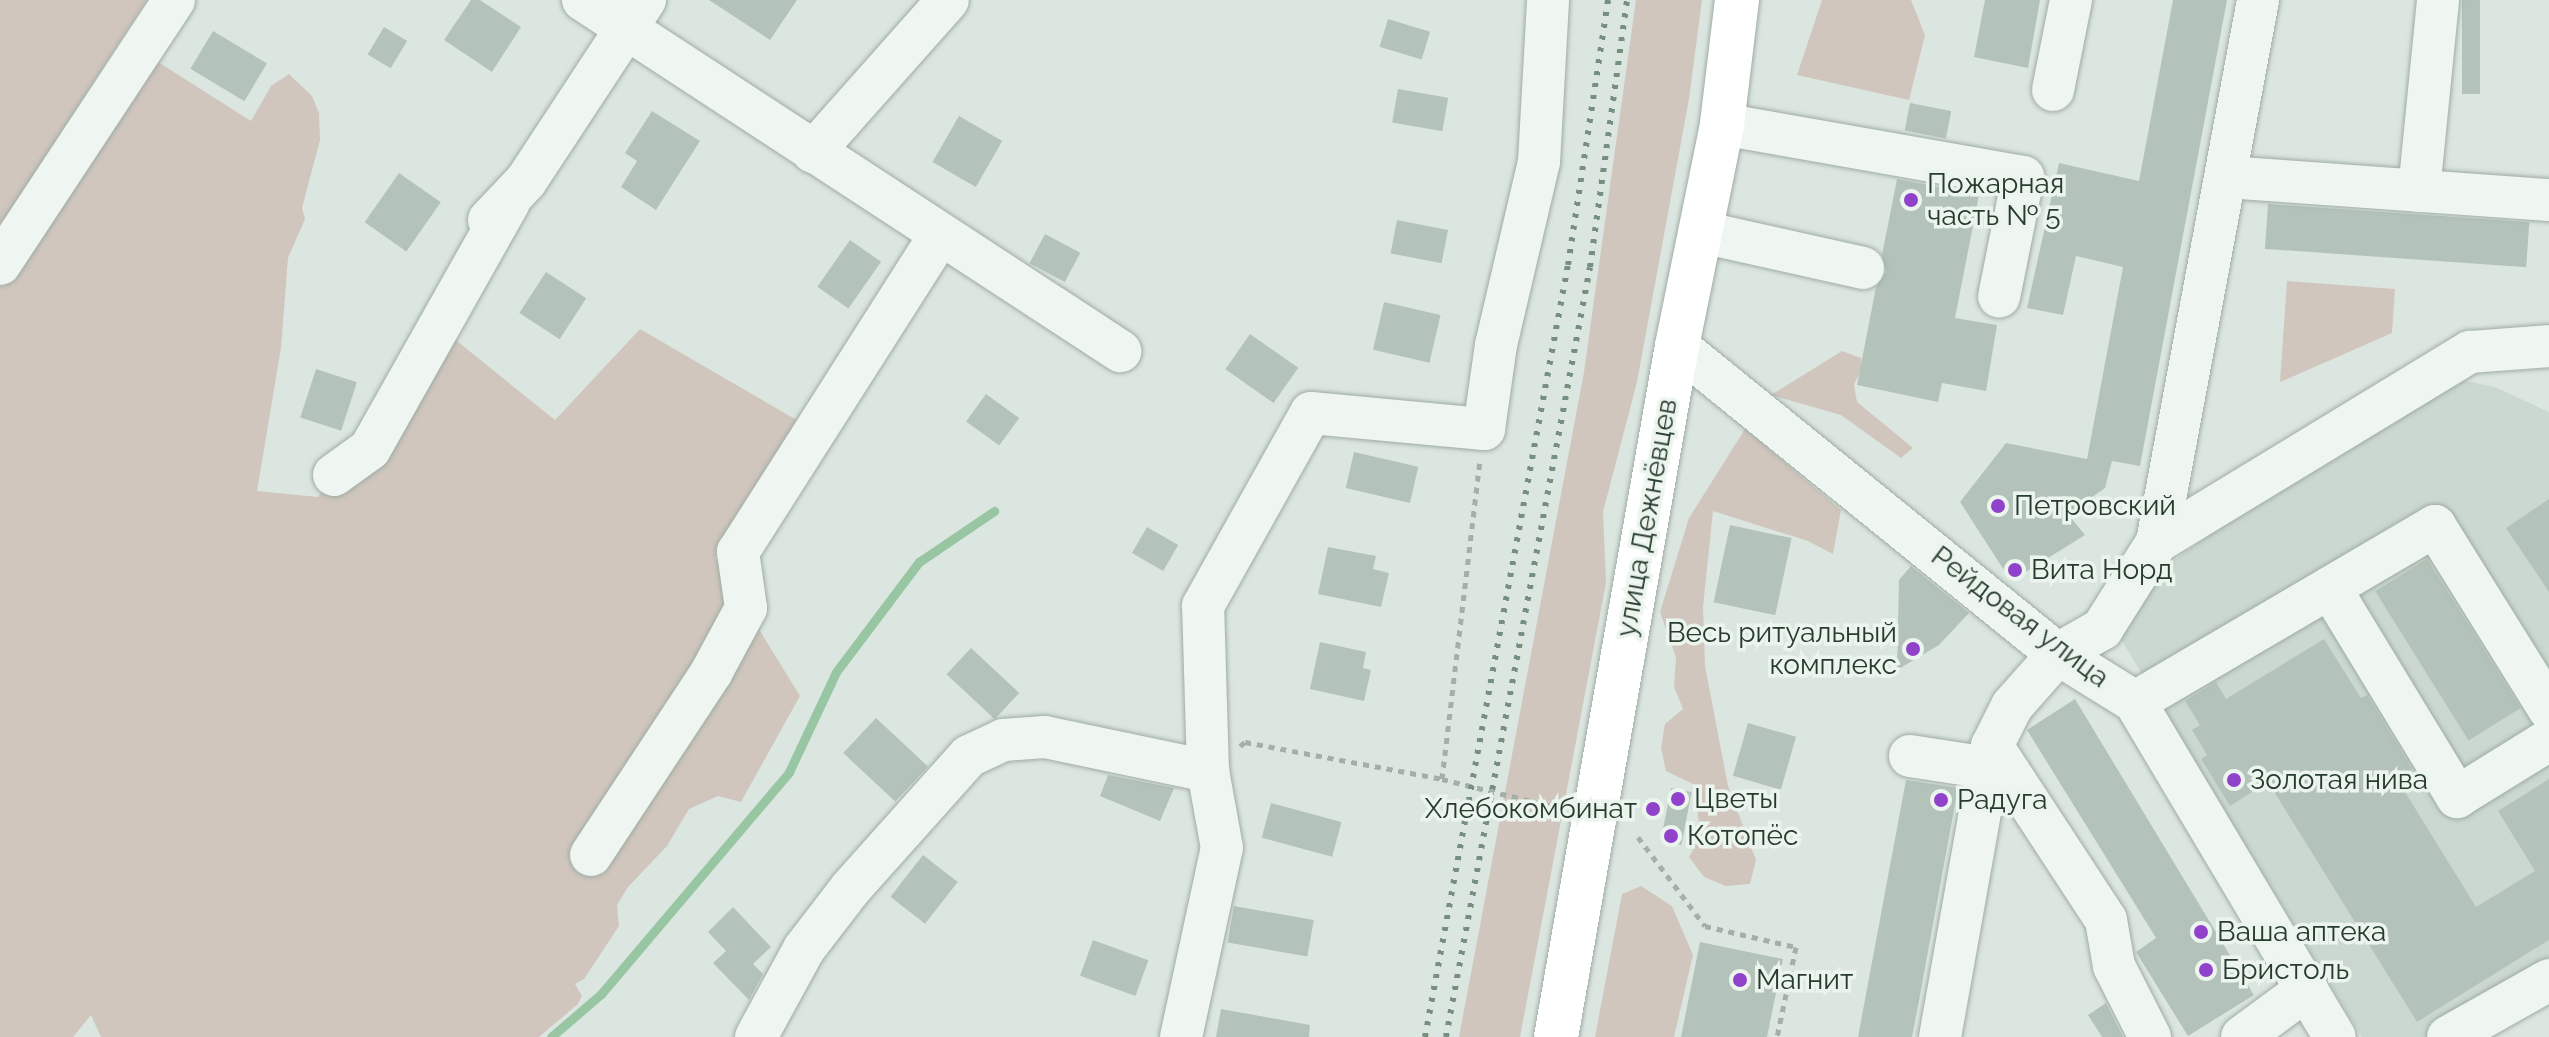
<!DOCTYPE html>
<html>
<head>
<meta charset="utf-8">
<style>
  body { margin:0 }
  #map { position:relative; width:2549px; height:1037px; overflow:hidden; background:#dce6e0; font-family:Raleway,sans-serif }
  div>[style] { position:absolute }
  .built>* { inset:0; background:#cbd8cf }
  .green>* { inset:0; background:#d0c6be }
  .stream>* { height:9px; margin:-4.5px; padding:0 4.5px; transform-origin:4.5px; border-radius:4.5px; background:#98c6a3 }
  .building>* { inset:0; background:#b4c3b9; transform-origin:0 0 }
  .path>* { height:5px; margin-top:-2.5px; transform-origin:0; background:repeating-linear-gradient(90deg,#a3afa7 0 6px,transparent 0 12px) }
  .roads { filter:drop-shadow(0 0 2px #9eaca3) drop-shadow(0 0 2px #9eaca3) }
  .minor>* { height:42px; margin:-21px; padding:0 21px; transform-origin:21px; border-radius:21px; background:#eff5f1 }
  .major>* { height:44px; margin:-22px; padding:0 22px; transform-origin:22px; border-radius:22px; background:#fff }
  .rail>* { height:6px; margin-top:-3px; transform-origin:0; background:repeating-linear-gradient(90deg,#768f7f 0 4px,transparent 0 12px) }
  .dots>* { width:22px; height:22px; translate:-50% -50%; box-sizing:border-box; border:4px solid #ecf4ee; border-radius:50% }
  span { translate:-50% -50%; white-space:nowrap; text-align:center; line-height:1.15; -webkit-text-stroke:7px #ecf4ee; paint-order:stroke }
  .poi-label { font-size:28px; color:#273c2e }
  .left { translate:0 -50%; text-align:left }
  .right { translate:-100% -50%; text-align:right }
  .street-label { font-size:28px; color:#273c2e }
</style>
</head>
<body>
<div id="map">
  <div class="built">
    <div style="clip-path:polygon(2447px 377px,2495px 387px,2549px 412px,2549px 962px,2429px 1037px,2362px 1037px,2119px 636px,2153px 575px,2395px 404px)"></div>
  </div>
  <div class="green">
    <div style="clip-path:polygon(0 0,147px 0,0 227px)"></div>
    <div style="clip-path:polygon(1636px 0,1702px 0,1689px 99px,1637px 382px,1603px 512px,1606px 583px,1520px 1037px,1459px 1037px,1584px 372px)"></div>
    <div style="clip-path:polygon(1822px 0,1911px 0,1925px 35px,1909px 100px,1797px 75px)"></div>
    <div style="clip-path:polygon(136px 48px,251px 121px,271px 86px,289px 74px,312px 96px,319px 113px,320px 140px,302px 208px,305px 219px,288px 258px,281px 348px,257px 491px,318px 497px,442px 329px,555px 420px,640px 329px,800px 422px,715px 558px,800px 696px,741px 802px,718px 796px,689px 809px,667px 846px,628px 887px,617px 905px,619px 926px,584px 979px,575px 984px,582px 996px,578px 1004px,539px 1037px,101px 1037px,91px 1015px,73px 1037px,0 1037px,0 279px)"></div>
    <div style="clip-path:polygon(2287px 281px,2395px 289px,2392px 333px,2280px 382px)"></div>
    <div style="clip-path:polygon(1842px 351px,1861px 358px,1862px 367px,1854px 385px,1857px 402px,1913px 448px,1901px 458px,1841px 415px,1771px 395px)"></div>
    <div style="clip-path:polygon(1745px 429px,1841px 510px,1833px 554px,1808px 541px,1713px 511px,1703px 607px,1705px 666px,1728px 786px,1756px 860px,1750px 884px,1726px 886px,1704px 877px,1689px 857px,1700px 836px,1695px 785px,1666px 771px,1661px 748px,1665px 724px,1683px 709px,1674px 687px,1676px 657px,1660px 612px,1689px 518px)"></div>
    <div style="clip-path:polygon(1641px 886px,1672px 906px,1693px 955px,1674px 1037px,1595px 1037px,1622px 894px)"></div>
  </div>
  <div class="stream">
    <div style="left:551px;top:1037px;width:66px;rotate:-40.7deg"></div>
    <div style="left:601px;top:994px;width:291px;rotate:-49.7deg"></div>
    <div style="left:789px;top:772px;width:110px;rotate:-64.8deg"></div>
    <div style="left:836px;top:672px;width:138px;rotate:-53deg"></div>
    <div style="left:919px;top:562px;width:91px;rotate:-34.2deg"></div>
  </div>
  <div class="building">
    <div style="clip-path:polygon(471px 0,480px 0,521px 27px,492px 72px,444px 40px)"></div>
    <div style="clip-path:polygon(709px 0,797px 0,770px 40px)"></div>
    <div style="clip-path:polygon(1985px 0,2040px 0,2028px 68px,1974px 57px)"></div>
    <div style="clip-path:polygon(2173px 0,2227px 0,2140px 466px,2112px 461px,2105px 488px,2068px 514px,2085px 535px,2011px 581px,1960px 502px,2006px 443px,2087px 459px,2123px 267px,2076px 256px,2063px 315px,2027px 308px,2059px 163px,2139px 181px)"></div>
    <div style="left:2462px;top:0;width:18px;height:94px"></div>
    <div style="left:1388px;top:19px;width:44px;height:29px;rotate:17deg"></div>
    <div style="left:384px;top:27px;width:27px;height:32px;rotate:31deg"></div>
    <div style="left:213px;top:31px;width:63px;height:44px;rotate:31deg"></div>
    <div style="left:1398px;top:89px;width:51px;height:34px;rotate:10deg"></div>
    <div style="left:1910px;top:103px;width:42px;height:28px;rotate:11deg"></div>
    <div style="clip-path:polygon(652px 111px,700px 141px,656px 210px,621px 187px,637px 161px,625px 153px)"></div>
    <div style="left:959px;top:116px;width:50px;height:53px;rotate:30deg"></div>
    <div style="left:399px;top:173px;width:51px;height:60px;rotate:35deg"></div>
    <div style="clip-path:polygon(1897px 179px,1979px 195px,1955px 318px,1997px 325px,1986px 391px,1942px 383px,1938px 402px,1857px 385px,1876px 287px,1886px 272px,1882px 255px)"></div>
    <div style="left:2268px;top:204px;width:262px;height:45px;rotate:4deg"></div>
    <div style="left:1397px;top:220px;width:52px;height:34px;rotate:11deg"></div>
    <div style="left:1045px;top:234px;width:40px;height:33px;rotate:28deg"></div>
    <div style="left:850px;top:240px;width:38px;height:57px;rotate:35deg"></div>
    <div style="left:546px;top:272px;width:48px;height:49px;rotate:33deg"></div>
    <div style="left:1384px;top:302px;width:58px;height:49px;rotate:13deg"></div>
    <div style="left:1250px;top:334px;width:59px;height:43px;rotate:35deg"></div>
    <div style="left:316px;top:369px;width:43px;height:51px;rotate:18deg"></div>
    <div style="left:986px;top:394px;width:41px;height:34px;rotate:36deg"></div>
    <div style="left:1354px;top:452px;width:66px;height:37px;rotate:13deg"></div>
    <div style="clip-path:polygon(2549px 499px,2549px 592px,2506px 528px)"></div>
    <div style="left:1730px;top:525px;width:63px;height:79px;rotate:12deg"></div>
    <div style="left:1147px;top:527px;width:36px;height:30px;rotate:30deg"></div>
    <div style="clip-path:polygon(1328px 547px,1376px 556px,1373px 569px,1389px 573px,1381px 607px,1318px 594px)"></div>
    <div style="left:2427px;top:559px;width:176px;height:61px;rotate:58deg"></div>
    <div style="clip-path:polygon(1911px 566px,1969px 613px,1939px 645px,1897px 670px,1899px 580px)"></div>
    <div style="clip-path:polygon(2324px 639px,2361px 698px,2367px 695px,2412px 769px,2397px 779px,2476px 907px,2535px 871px,2498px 811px,2549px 779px,2549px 940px,2417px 1022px,2268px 782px,2230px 806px,2201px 759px,2207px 755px,2192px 730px,2200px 725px,2185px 701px,2216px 682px,2226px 699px)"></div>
    <div style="clip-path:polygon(1320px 642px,1366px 652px,1363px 668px,1371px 670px,1364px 701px,1310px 689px)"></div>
    <div style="left:971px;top:648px;width:66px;height:36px;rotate:43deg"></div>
    <div style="clip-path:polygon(2075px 699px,2254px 995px,2188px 1036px,2136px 952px,2156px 938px,2027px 730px)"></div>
    <div style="left:876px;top:718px;width:71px;height:48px;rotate:43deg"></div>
    <div style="left:1748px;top:723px;width:50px;height:55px;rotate:16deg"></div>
    <div style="clip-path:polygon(1108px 775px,1174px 788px,1160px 821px,1100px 796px)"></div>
    <div style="clip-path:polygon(1906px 780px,1958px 788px,1918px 1006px,1912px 1037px,1858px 1037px)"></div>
    <div style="left:1671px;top:788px;width:21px;height:54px;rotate:11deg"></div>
    <div style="left:1271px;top:803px;width:73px;height:36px;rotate:15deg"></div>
    <div style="left:923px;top:855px;width:44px;height:53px;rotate:38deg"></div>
    <div style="left:1234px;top:906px;width:81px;height:37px;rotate:10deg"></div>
    <div style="clip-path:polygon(733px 907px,771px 947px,753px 964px,763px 974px,749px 1000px,713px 963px,726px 951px,708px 932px)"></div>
    <div style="left:1093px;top:940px;width:59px;height:38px;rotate:20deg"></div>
    <div style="clip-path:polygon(1700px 942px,1783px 959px,1767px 1037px,1681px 1037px)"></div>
    <div style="clip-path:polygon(2106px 1003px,2123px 1037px,2102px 1037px,2088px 1015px)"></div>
    <div style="clip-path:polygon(1221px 1009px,1310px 1025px,1309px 1037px,1216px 1037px)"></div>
  </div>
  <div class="path">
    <div style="left:1240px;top:746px;width:6px;rotate:-39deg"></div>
    <div style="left:1245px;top:742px;width:200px;rotate:10.6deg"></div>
    <div style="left:1442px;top:779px;width:124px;rotate:14deg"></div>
    <div style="left:1442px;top:779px;width:319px;rotate:-83.2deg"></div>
    <div style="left:1638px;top:837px;width:111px;rotate:53deg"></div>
    <div style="left:1705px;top:926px;width:93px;rotate:13deg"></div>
    <div style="left:1796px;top:947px;width:92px;rotate:101.9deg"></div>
  </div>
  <div class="roads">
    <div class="minor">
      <div style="left:583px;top:0;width:642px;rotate:33.17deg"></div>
      <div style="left:2053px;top:90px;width:92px;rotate:-78.7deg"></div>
      <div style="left:1722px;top:124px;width:306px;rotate:10deg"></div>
      <div style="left:2023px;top:177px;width:122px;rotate:101.3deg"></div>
      <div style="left:813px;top:152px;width:203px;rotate:-48.4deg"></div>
      <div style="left:2227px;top:177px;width:323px;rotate:4.1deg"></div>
      <div style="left:2419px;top:191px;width:192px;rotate:-84.3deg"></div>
      <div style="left:489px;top:220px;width:54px;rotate:-46.5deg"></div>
      <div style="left:526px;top:181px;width:217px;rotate:-56.7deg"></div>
      <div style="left:1702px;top:232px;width:165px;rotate:12.6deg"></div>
      <div style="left:0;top:264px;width:316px;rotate:-56.6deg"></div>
      <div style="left:1677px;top:346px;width:490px;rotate:39deg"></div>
      <div style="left:2058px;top:654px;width:91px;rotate:31.9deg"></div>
      <div style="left:2135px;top:702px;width:390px;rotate:59.2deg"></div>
      <div style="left:334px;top:475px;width:44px;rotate:-35.8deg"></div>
      <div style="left:370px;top:449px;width:283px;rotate:-60.6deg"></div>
      <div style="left:2157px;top:542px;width:366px;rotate:-31.3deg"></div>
      <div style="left:2470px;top:352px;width:79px;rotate:-4.3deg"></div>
      <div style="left:2330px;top:588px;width:245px;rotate:58.7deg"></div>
      <div style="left:2457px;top:797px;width:108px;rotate:-31.8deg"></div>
      <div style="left:2135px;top:702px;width:348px;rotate:-30.4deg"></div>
      <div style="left:2435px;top:526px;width:216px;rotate:58.1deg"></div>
      <div style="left:1910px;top:756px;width:79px;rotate:8.7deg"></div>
      <div style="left:591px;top:855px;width:218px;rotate:-56.6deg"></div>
      <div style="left:711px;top:673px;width:74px;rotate:-61.7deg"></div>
      <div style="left:746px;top:608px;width:57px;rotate:-98.1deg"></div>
      <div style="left:738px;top:552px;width:375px;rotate:-57.5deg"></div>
      <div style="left:756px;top:1037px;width:100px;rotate:-61.4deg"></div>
      <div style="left:804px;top:949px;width:76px;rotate:-52.5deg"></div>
      <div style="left:850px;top:889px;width:178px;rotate:-48.2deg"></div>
      <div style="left:969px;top:756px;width:38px;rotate:-25deg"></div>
      <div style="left:1003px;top:740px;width:42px;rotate:-4.1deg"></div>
      <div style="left:1045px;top:737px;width:167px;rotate:11.8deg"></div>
      <div style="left:1181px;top:1037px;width:193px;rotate:-77.8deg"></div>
      <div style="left:1222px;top:848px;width:78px;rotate:-100.3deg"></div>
      <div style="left:1208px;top:771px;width:165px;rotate:-91.7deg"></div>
      <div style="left:1203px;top:606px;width:221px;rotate:-60.8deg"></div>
      <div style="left:1311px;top:413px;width:174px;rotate:5.3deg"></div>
      <div style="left:1484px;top:429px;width:85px;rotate:-81.9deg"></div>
      <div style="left:1496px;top:345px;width:188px;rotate:-76.8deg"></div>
      <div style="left:1539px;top:162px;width:162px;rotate:-86.8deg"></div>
      <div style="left:1940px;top:1037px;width:296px;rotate:-79.9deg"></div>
      <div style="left:2150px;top:1037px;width:80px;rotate:-116.9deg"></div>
      <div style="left:2114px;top:966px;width:47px;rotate:-99.9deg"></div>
      <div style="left:2106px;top:920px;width:208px;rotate:-123.2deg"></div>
      <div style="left:1992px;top:746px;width:45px;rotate:-63.4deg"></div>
      <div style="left:2012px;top:706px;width:69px;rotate:-48.5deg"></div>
      <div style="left:2058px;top:654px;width:51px;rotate:-29.6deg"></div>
      <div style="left:2102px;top:629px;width:103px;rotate:-57.7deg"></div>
      <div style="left:2157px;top:542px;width:551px;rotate:-79.44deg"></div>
      <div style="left:2242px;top:1037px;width:81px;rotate:-36.4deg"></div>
      <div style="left:2448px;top:1037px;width:116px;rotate:-29.4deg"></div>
    </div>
    <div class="major">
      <div style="left:1556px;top:1037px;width:702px;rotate:-80.07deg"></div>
      <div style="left:1677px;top:346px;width:227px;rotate:-78.5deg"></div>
      <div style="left:1722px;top:124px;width:125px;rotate:-83.1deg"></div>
    </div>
  </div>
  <div class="rail">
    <div style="left:1425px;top:1037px;width:785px;rotate:-79.51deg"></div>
    <div style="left:1568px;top:265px;width:268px;rotate:-81.4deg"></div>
    <div style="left:1446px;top:1037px;width:783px;rotate:-79.41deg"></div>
    <div style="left:1590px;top:267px;width:270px;rotate:-82.1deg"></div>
  </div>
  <div class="dots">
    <div style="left:1911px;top:200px;background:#9043ca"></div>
    <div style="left:1998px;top:506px;background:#9043ca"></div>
    <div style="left:2015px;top:570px;background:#9043ca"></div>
    <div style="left:1913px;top:649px;background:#9043ca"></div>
    <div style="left:2234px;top:780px;background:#9043ca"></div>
    <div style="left:1678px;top:799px;background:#9043ca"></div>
    <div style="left:1941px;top:800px;background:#9043ca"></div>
    <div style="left:1653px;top:809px;background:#9043ca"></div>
    <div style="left:1671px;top:836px;background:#9043ca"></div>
    <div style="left:2201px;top:932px;background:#9043ca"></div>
    <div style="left:2206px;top:970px;background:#9043ca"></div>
    <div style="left:1740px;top:980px;background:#9043ca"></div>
  </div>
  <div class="poi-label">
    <span class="left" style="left:1927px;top:200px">Пожарная<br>часть № 5</span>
    <span class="left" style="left:2014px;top:506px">Петровский</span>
    <span class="left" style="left:2031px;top:570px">Вита Норд</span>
    <span class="right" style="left:1897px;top:649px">Весь ритуальный<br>комплекс</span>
    <span class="left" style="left:2250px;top:780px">Золотая нива</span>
    <span class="left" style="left:1694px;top:799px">Цветы</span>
    <span class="left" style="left:1957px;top:800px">Радуга</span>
    <span class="right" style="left:1637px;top:809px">Хлебокомбинат</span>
    <span class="left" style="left:1687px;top:836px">Котопёс</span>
    <span class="left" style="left:2217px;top:932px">Ваша аптека</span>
    <span class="left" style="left:2222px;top:970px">Бристоль</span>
    <span class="left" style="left:1756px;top:980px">Магнит</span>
  </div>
  <div class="street-label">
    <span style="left:1647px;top:518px;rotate:-80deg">улица Дежнёвцев</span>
    <span style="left:2020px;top:617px;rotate:37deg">Рейдовая улица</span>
  </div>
</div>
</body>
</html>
